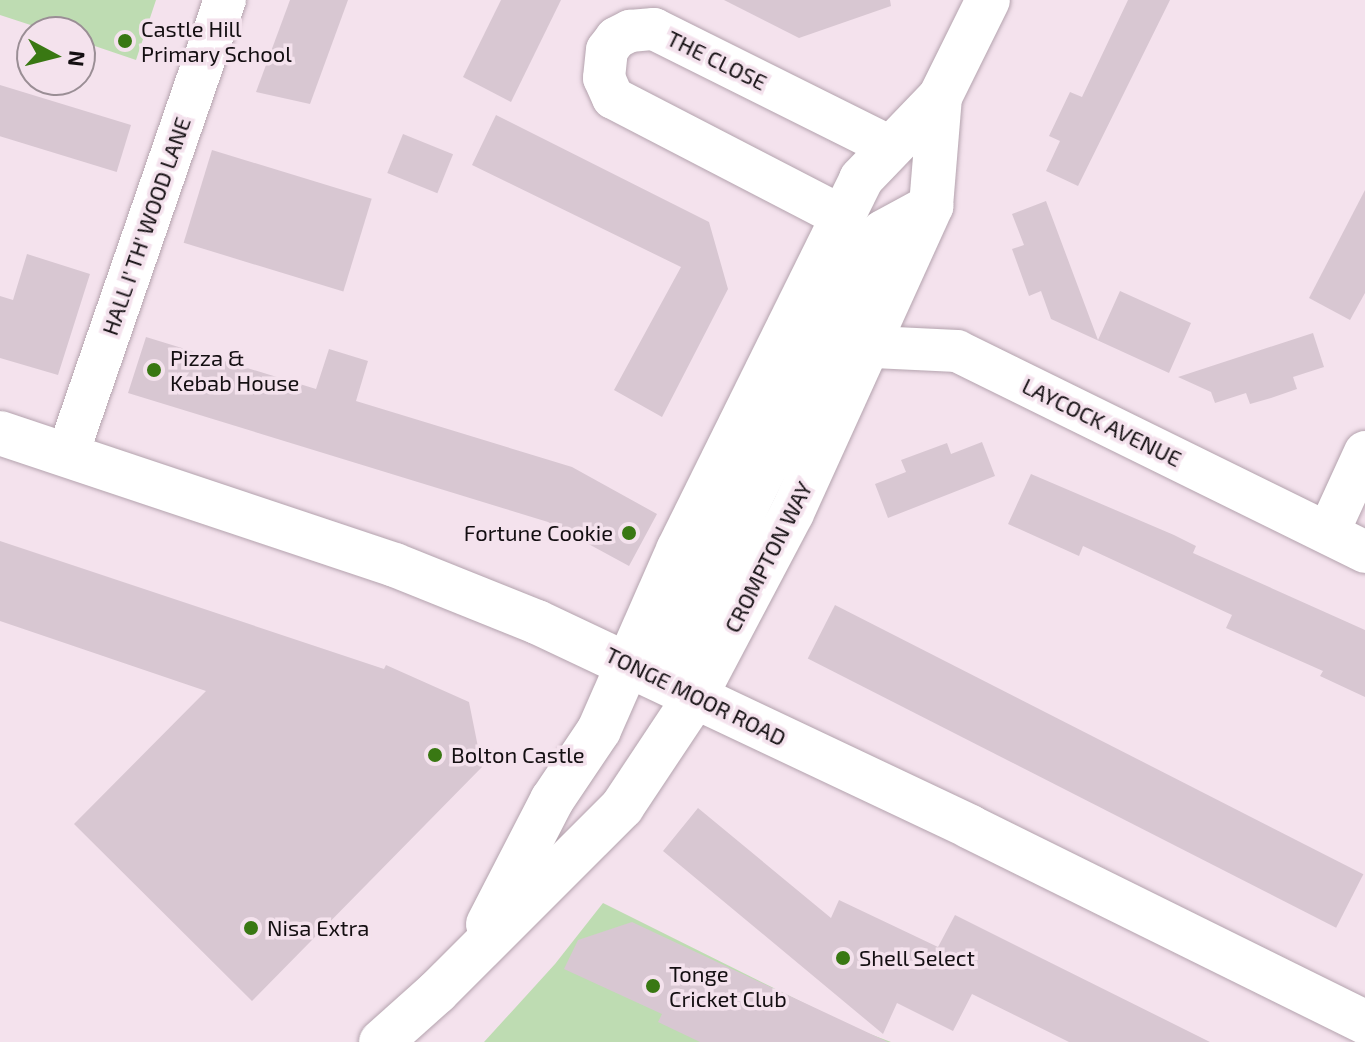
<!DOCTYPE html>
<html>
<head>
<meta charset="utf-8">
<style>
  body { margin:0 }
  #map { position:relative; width:1365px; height:1042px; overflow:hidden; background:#f4e2ed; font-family:"Exo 2",sans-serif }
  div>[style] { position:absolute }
  .green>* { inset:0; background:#bedcb2 }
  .building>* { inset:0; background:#d8c7d2; transform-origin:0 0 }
  .roads { filter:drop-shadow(0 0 2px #b4a3ae) drop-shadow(0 0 2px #b4a3ae) }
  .minor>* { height:42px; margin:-21px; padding:0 21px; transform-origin:21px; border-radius:21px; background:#fff }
  .primary>* { height:44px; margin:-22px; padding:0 22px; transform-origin:22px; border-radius:22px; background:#fff }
  .trunk>* { height:44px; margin:-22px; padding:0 22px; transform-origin:22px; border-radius:22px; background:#fff }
  .dots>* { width:22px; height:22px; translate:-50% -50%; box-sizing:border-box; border:4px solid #f4e2ed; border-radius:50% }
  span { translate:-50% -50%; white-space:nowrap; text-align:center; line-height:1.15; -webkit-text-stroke:7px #f4e2ed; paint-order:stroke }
  .poi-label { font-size:22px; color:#140f12 }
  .left { translate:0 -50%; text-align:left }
  .right { translate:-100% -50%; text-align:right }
  .street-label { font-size:22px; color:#140f12 }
  .north { position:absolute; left:16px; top:16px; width:80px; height:80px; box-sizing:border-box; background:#f4e2ed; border:2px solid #9a8e95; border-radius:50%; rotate:97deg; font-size:22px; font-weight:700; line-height:32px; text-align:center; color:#140f12 }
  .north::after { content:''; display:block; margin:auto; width:28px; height:36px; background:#397813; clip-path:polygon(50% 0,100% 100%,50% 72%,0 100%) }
</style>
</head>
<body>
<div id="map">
  <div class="green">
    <div style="clip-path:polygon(0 0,156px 0,136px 60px,80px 41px,80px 32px,52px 32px,0 15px)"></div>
    <div style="clip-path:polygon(603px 903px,854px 1028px,891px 1042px,484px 1042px,555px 964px)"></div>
  </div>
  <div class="building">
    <div style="clip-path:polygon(290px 0,348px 0,310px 104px,256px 92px)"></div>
    <div style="clip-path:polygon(501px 0,561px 0,511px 102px,463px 77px)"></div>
    <div style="clip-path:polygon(724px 0,890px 0,891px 6px,799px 38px)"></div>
    <div style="clip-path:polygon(1128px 0,1170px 0,1078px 186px,1046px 171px,1060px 141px,1049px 136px,1070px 92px,1082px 97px)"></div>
    <div style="left:0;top:85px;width:137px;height:49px;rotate:17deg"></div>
    <div style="clip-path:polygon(496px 115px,709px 222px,728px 289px,662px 417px,614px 390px,681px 267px,472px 165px)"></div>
    <div style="left:403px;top:134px;width:54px;height:42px;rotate:22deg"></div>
    <div style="left:212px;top:150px;width:167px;height:97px;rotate:17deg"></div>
    <div style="clip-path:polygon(1365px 190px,1365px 293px,1350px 320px,1309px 298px)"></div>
    <div style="clip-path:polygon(1046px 201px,1098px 340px,1120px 291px,1191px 323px,1169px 373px,1051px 319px,1041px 291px,1029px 296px,1012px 249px,1024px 245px,1012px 214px)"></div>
    <div style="clip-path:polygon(27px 254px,90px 274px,58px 375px,0 358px,0 296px,13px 300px)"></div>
    <div style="clip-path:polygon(1313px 333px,1324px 367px,1293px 377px,1297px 389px,1271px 398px,1250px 404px,1246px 393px,1215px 403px,1211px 392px,1178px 377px)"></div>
    <div style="clip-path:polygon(146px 337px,316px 389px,329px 349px,368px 361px,356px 401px,572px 467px,657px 514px,629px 566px,548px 522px,128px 393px)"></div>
    <div style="clip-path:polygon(982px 442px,995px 476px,888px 518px,875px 484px,906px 472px,901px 460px,947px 443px,951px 454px)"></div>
    <div style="clip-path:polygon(1031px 474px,1174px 535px,1196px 546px,1193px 553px,1365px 630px,1365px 697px,1320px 676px,1323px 671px,1226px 628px,1232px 615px,1083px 546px,1079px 556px,1008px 524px)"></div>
    <div style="clip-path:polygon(0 541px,384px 669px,386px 665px,469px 702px,482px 767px,252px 1001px,74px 824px,206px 691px,0 621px)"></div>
    <div style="left:835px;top:605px;width:593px;height:60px;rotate:27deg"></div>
    <div style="clip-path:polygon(698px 808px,831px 918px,839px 900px,938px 947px,955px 915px,1210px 1042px,1069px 1042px,972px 994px,953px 1031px,897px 1003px,883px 1034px,663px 851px)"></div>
    <div style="clip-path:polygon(632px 922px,888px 1042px,700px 1042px,658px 1022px,662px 1014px,564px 969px,578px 940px)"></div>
  </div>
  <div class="roads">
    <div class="minor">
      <div style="left:843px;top:217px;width:259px;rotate:-152.6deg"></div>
      <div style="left:613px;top:98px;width:22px;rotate:-114deg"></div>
      <div style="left:604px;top:78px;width:28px;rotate:-84deg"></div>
      <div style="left:607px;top:50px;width:15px;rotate:-53deg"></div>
      <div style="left:616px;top:38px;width:16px;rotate:-27deg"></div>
      <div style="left:630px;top:31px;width:24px;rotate:-5deg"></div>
      <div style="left:654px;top:29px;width:265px;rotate:26.5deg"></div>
      <div style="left:833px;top:345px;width:124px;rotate:2.8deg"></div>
      <div style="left:957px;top:351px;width:455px;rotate:26.2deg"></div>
      <div style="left:68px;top:453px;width:479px;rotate:-70.9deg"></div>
      <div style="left:1328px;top:533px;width:89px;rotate:-65.4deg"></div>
    </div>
    <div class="primary">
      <div style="left:0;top:433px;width:416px;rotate:18.5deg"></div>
      <div style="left:395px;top:565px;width:153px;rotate:21.9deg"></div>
      <div style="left:537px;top:622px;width:479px;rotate:25.3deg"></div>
      <div style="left:970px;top:827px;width:441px;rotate:26.3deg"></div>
      <div style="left:628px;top:663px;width:27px"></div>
      <div style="left:655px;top:663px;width:13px;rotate:-23deg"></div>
      <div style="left:667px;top:658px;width:25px;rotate:-50deg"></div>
      <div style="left:683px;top:639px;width:326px;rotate:-64.4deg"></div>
      <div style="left:824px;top:345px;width:127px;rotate:-62.4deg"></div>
      <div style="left:883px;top:232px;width:55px;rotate:-28.4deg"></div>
    </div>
    <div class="trunk">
      <div style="left:488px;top:924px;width:140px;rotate:-62.7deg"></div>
      <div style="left:552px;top:800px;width:84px;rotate:-56.1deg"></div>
      <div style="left:599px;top:730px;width:197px;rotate:-66.3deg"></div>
      <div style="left:678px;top:550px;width:414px;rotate:-63.7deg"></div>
      <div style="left:861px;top:179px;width:114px;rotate:-46.1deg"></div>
      <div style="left:940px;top:97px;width:108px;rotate:-63.7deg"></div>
      <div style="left:381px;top:1042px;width:75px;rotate:-41.8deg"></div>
      <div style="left:437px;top:992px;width:262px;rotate:-45deg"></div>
      <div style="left:622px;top:807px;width:132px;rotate:-56.4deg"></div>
      <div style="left:695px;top:697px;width:208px;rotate:-62.2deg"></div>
      <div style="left:792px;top:513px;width:337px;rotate:-65.6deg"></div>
      <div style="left:931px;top:206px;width:109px;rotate:-85.3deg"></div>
    </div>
  </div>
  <div class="dots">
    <div style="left:125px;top:41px;background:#397813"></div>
    <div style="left:154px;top:370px;background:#397813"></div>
    <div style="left:629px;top:533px;background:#397813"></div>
    <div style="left:435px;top:755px;background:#397813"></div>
    <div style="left:251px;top:928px;background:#397813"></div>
    <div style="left:843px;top:958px;background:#397813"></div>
    <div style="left:653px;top:986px;background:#397813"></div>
  </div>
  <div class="poi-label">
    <span class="left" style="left:141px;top:41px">Castle Hill<br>Primary School</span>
    <span class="left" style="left:170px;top:370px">Pizza &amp;<br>Kebab House</span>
    <span class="right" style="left:613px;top:533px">Fortune Cookie</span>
    <span class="left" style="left:451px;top:755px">Bolton Castle</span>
    <span class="left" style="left:267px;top:928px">Nisa Extra</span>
    <span class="left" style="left:859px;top:958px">Shell Select</span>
    <span class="left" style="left:669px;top:986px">Tonge<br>Cricket Club</span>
  </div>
  <div class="street-label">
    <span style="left:717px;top:60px;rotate:26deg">THE CLOSE</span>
    <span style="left:146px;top:226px;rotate:-71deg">HALL I' TH' WOOD LANE</span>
    <span style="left:1102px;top:422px;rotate:26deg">LAYCOCK AVENUE</span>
    <span style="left:768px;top:557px;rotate:-63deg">CROMPTON WAY</span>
    <span style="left:696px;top:696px;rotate:26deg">TONGE MOOR ROAD</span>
  </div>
  <div class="north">N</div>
</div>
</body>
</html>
